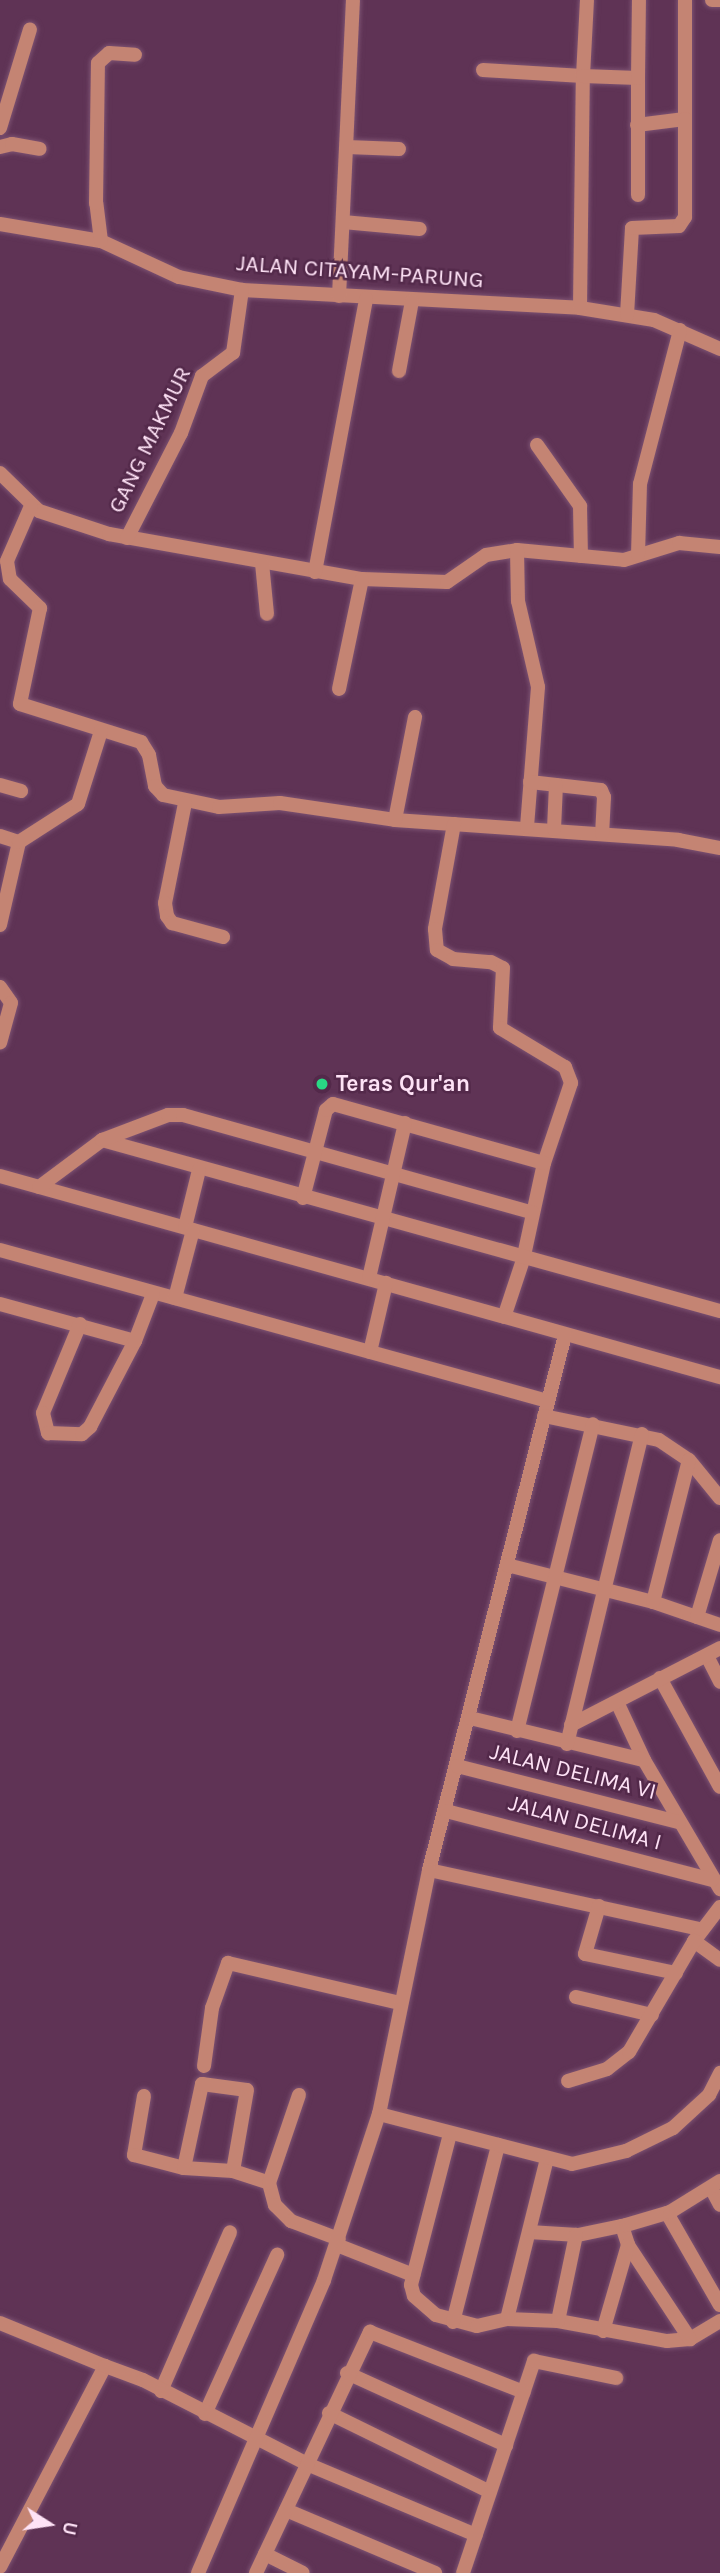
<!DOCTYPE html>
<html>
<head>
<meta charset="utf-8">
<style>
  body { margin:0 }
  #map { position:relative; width:720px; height:2573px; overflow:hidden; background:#5f3355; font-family:Karla,sans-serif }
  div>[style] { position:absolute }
  .roads { filter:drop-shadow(0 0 2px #7c5272) drop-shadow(0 0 2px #7c5272) }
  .minor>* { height:14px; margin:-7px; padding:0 7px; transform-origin:7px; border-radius:7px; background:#c48473 }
  .dots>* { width:19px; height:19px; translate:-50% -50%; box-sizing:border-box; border:4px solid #53294a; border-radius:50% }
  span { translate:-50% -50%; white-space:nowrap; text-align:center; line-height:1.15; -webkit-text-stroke:5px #53294a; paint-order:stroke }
  .street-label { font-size:23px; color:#fee2f6 }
  .poi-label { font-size:23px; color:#fee2f6; font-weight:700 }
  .left { translate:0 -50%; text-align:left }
  .north { position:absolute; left:14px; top:2489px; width:70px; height:70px; -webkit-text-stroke:5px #53294a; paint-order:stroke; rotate:102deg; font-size:19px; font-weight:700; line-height:28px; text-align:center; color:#fee2f6 }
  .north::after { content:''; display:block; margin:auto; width:24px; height:32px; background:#fee2f6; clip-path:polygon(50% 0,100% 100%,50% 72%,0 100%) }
</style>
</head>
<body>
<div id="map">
  <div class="roads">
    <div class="minor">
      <div style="left:712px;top:0;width:8px"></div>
      <div style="left:483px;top:70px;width:100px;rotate:3.4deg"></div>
      <div style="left:583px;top:76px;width:76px;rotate:-87deg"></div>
      <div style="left:637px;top:125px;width:48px;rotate:-7.1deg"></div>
      <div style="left:685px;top:119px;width:119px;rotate:-90deg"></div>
      <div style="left:0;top:128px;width:103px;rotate:-73.1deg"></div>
      <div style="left:0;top:147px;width:12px;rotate:-14deg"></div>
      <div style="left:12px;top:144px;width:28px;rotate:10deg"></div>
      <div style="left:347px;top:147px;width:52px;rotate:2.2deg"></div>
      <div style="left:638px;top:195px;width:117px;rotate:-90deg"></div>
      <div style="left:343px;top:222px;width:77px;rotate:5.2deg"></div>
      <div style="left:0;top:224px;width:102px;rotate:9.6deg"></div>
      <div style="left:101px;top:241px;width:86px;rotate:24.8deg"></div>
      <div style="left:179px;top:277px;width:64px;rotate:11.7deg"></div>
      <div style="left:242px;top:290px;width:338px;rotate:3deg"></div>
      <div style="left:580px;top:308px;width:75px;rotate:9.2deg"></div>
      <div style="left:654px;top:320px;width:72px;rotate:23.7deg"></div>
      <div style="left:101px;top:241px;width:38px;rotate:-97deg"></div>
      <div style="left:96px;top:203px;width:140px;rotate:-89.2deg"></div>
      <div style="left:98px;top:63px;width:15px;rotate:-42deg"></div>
      <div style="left:109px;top:53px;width:26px;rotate:4deg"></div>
      <div style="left:339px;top:296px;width:296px;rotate:-87.3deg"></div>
      <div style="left:580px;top:308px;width:232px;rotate:-89.3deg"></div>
      <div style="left:583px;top:76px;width:55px;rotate:2.1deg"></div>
      <div style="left:638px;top:78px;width:78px;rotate:-89.3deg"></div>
      <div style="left:627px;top:315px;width:87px;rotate:-86.7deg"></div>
      <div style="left:632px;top:228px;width:47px;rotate:-2.4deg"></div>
      <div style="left:679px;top:226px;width:11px;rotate:-56deg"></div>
      <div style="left:685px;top:217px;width:98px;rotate:-90deg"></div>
      <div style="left:399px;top:371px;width:71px;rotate:-79.5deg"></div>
      <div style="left:537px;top:445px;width:75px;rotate:54.8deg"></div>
      <div style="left:580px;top:506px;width:50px;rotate:88.9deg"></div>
      <div style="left:0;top:473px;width:54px;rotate:44.3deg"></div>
      <div style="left:39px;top:511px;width:74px;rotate:18.2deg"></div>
      <div style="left:109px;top:534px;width:257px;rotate:10.1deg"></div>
      <div style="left:362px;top:579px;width:85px;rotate:2deg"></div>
      <div style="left:447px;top:582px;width:47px;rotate:-34.7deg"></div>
      <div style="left:486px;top:555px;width:31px;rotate:-9deg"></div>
      <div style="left:517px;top:550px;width:107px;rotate:5.3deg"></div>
      <div style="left:624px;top:560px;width:58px;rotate:-17.2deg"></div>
      <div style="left:679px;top:543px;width:41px;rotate:5.6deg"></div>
      <div style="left:31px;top:506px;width:60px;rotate:113.6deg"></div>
      <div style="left:7px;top:561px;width:18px;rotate:81deg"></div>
      <div style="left:10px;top:579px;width:42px;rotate:44deg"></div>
      <div style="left:40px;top:608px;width:98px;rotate:101.8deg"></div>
      <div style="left:20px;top:704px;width:127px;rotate:17.4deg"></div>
      <div style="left:141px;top:742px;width:15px;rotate:58deg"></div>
      <div style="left:149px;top:755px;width:32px;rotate:79deg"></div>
      <div style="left:155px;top:786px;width:12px;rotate:48deg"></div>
      <div style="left:163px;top:795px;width:57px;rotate:12.1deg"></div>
      <div style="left:219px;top:807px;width:61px;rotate:-3.8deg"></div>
      <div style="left:280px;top:803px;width:116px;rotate:8.4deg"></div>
      <div style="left:395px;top:820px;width:284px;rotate:4deg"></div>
      <div style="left:678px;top:840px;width:43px;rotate:10.8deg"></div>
      <div style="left:127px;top:538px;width:118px;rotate:-62.8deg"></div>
      <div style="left:181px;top:433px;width:61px;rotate:-69.8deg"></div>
      <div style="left:202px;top:376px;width:39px;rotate:-37deg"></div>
      <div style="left:233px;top:353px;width:64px;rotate:-81.9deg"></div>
      <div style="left:517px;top:550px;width:51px;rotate:88.9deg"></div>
      <div style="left:518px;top:601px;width:88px;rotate:76.9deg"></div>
      <div style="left:538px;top:687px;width:140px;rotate:94.5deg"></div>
      <div style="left:638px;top:555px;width:71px;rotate:-88.4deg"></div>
      <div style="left:640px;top:484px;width:159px;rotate:-75.4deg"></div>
      <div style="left:262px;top:563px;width:51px;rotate:84.4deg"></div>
      <div style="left:315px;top:572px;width:278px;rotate:-79.4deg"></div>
      <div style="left:339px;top:689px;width:112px;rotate:-78.2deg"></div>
      <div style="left:530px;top:782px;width:71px;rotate:6.4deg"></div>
      <div style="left:601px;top:790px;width:8px;rotate:67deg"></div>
      <div style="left:604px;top:797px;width:37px;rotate:93deg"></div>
      <div style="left:0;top:785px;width:22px;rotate:16deg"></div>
      <div style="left:185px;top:803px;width:102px;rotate:101.3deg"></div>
      <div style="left:165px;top:903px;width:13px;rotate:81deg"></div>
      <div style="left:167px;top:916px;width:9px;rotate:54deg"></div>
      <div style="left:172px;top:923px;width:53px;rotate:15.4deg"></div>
      <div style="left:395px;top:820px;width:105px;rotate:-79deg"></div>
      <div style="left:454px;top:824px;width:107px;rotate:100.3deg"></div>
      <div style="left:435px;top:929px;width:21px;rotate:85deg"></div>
      <div style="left:437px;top:950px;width:18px;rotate:29deg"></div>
      <div style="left:453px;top:959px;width:38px;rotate:5deg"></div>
      <div style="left:491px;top:962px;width:13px;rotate:27deg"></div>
      <div style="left:503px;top:968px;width:60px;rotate:92.9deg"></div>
      <div style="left:500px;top:1028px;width:76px;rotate:31deg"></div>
      <div style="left:565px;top:1067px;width:17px;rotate:69deg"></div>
      <div style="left:571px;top:1083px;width:84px;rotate:108.6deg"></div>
      <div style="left:544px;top:1163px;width:99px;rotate:102.2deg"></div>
      <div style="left:523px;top:1260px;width:60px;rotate:108.4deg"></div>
      <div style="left:554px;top:829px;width:44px;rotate:-87.4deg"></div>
      <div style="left:0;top:836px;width:20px;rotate:18deg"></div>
      <div style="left:0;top:925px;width:85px;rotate:-77.1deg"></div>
      <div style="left:19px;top:842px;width:70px;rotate:-32.8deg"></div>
      <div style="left:78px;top:804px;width:77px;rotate:-72.5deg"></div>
      <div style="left:0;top:987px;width:19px;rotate:55deg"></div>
      <div style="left:11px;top:1003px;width:41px;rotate:105.4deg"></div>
      <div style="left:102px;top:1140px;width:641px;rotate:15.47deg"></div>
      <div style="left:0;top:1176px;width:748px;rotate:15.6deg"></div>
      <div style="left:39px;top:1187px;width:79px;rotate:-36.7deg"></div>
      <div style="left:102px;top:1140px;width:71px;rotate:-20.7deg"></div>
      <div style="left:168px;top:1115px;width:15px"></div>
      <div style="left:183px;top:1115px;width:363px;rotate:15.6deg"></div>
      <div style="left:303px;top:1198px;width:91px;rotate:-75.4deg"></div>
      <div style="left:326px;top:1110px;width:9px;rotate:-41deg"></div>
      <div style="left:333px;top:1104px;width:219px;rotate:15.6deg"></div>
      <div style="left:185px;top:1227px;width:59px;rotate:-76.2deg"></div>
      <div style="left:0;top:1250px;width:568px;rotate:15.41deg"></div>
      <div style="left:369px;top:1278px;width:159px;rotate:-76.9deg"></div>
      <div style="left:175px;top:1298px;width:70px;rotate:-75.2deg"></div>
      <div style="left:0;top:1304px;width:140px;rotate:15.3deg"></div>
      <div style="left:80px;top:1324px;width:96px;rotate:112.6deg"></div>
      <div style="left:43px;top:1413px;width:21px;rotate:76deg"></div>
      <div style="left:48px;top:1433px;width:34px;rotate:2deg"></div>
      <div style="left:82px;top:1434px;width:11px;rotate:-41deg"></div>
      <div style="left:90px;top:1427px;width:97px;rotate:-62.4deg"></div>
      <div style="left:135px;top:1341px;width:50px;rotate:-69deg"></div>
      <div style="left:565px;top:1335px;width:552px;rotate:104.26deg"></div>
      <div style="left:429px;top:1870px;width:277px;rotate:12.3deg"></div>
      <div style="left:370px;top:1352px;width:71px;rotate:-76.9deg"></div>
      <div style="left:544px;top:1416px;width:117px;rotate:11.8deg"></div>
      <div style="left:659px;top:1440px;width:36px;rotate:34deg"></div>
      <div style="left:689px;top:1460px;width:49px;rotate:50.8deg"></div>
      <div style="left:507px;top:1565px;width:151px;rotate:14.2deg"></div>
      <div style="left:653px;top:1602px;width:71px;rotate:18.9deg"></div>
      <div style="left:653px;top:1602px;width:146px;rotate:-75.8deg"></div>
      <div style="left:697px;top:1617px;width:80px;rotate:-73.4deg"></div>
      <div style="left:707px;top:1656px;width:29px;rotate:63deg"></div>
      <div style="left:660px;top:1678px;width:124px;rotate:61.2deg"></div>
      <div style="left:617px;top:1702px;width:64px;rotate:65deg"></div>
      <div style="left:644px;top:1760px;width:150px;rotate:59.5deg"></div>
      <div style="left:470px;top:1718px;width:179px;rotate:13.6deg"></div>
      <div style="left:571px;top:1725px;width:168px;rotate:-27.3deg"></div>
      <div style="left:517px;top:1731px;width:316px;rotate:-76.1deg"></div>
      <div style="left:567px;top:1744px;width:319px;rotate:-76.4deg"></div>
      <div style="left:457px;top:1766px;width:229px;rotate:14.2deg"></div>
      <div style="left:446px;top:1811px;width:275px;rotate:14.5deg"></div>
      <div style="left:599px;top:1906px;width:50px;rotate:106.3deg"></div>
      <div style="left:585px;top:1954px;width:93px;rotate:11.8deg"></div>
      <div style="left:720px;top:1907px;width:43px;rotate:127.4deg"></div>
      <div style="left:694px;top:1941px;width:32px;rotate:36deg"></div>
      <div style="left:576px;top:1997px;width:78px;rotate:13.3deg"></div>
      <div style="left:204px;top:2066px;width:59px;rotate:-82.1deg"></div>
      <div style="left:212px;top:2008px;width:48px;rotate:-70.4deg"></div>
      <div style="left:228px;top:1963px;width:177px;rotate:13.1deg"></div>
      <div style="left:568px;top:2081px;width:41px;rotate:-17.1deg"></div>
      <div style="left:607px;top:2069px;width:28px;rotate:-38deg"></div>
      <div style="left:629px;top:2052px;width:129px;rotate:-59.6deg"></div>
      <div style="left:144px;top:2096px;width:60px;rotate:99.6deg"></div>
      <div style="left:134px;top:2155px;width:52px;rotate:14.6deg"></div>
      <div style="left:184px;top:2168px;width:49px;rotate:3.5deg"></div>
      <div style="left:233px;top:2171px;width:38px;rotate:18deg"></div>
      <div style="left:269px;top:2183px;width:23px;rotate:75deg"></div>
      <div style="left:275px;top:2205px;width:23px;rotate:45deg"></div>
      <div style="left:291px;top:2221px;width:51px;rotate:20.6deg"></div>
      <div style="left:379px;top:2114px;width:249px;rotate:-78.4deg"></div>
      <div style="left:450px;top:2134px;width:156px;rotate:104.5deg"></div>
      <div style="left:411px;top:2285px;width:11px;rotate:75deg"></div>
      <div style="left:414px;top:2296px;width:29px;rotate:41deg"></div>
      <div style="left:436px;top:2315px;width:42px;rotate:15deg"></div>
      <div style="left:477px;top:2326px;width:31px;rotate:-13deg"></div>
      <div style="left:507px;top:2319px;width:51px;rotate:2.2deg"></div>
      <div style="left:558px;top:2321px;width:111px;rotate:10.4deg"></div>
      <div style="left:667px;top:2341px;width:23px;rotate:-5deg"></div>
      <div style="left:690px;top:2339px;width:35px;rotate:-31deg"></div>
      <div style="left:184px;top:2168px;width:86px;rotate:-77.9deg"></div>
      <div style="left:202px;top:2084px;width:45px;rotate:7.6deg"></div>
      <div style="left:247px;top:2090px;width:82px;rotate:99.8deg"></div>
      <div style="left:269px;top:2183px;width:93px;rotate:-71.2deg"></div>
      <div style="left:711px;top:2188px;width:19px;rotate:62deg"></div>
      <div style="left:667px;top:2213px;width:106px;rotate:60.1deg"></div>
      <div style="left:622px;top:2226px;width:20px;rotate:72deg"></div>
      <div style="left:628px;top:2245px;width:113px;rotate:56.6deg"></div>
      <div style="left:529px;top:2232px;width:49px;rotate:3.5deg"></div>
      <div style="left:578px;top:2235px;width:49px;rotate:-11.8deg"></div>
      <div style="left:626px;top:2225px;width:46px;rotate:-16.5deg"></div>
      <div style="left:670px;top:2212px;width:59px;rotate:-31.8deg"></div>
      <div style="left:337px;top:2245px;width:82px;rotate:21.5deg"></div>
      <div style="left:507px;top:2319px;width:166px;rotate:-76deg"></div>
      <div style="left:558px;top:2321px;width:88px;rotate:-78.2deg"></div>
      <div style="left:453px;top:2322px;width:183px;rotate:-75.7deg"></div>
      <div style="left:0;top:2323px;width:113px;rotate:22.3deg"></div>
      <div style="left:603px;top:2331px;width:90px;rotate:-73.8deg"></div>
      <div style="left:347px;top:2373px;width:175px;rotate:24.4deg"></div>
      <div style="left:161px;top:2391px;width:173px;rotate:-66.5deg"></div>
      <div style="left:329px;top:2413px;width:179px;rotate:26.1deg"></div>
      <div style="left:205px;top:2414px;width:175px;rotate:-65.6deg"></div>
      <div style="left:286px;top:2510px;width:162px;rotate:22.9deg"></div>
      <div style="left:265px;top:2554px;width:42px;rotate:26.6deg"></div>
      <div style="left:0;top:2567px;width:227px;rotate:-62.4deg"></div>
      <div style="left:105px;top:2366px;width:40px;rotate:20.2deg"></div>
      <div style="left:143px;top:2380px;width:184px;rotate:27.1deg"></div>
      <div style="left:307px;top:2464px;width:183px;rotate:22.8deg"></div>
      <div style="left:198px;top:2573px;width:319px;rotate:-66.7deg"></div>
      <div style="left:324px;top:2280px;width:175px;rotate:-71.7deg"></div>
      <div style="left:379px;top:2114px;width:199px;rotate:14.5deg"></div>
      <div style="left:572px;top:2164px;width:56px;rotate:-13.5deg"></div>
      <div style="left:626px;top:2151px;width:52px;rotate:-26.1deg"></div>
      <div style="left:673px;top:2128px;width:49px;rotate:-42.5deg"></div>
      <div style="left:709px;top:2095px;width:25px;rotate:-63deg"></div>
      <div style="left:256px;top:2573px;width:267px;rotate:-64.7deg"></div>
      <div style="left:370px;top:2332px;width:165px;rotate:21.3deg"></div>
      <div style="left:463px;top:2573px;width:224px;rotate:-71.5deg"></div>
      <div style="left:534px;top:2361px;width:84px;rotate:11.7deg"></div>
    </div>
  </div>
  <div class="dots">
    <div style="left:322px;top:1084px;background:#29d885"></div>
  </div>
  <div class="street-label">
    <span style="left:360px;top:272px;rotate:4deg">JALAN CITAYAM-PARUNG</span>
    <span style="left:150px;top:440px;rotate:-64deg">GANG MAKMUR</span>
    <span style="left:573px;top:1772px;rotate:14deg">JALAN DELIMA VI</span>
    <span style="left:585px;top:1823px;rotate:15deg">JALAN DELIMA I</span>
  </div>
  <div class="poi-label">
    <span class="left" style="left:336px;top:1084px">Teras Qur'an</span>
  </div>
  <div class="north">U</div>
</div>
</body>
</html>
